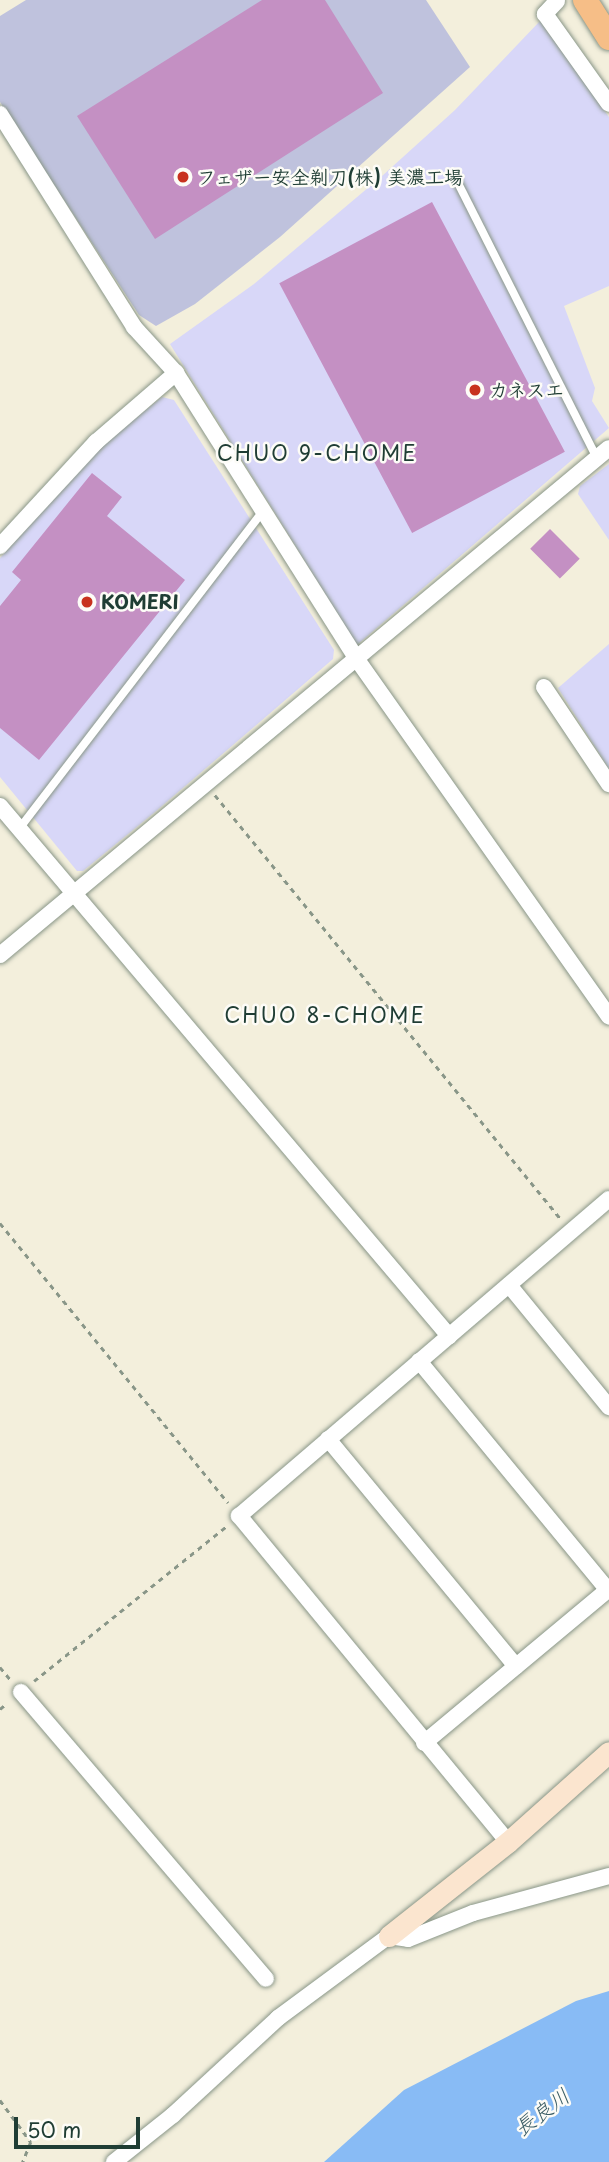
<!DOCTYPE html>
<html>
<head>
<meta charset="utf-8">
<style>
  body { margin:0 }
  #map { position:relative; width:609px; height:2162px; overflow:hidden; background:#f3efdc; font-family:"Playpen Sans","Klee One",sans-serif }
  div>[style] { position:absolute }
  .built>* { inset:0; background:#d8d7f8 }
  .industrial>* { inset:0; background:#bfc2dd }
  .water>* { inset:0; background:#88bbf5 }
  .building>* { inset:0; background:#c490c3; transform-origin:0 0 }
  .path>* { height:2.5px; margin-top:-1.25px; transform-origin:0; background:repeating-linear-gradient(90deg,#899688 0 5px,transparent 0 10px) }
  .roads { filter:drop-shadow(0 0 2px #899688) drop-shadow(0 0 2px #899688) }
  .lane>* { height:8px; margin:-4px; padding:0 4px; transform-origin:4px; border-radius:4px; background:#fff }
  .street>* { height:16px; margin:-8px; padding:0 8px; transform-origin:8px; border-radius:8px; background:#fff }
  .secondary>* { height:21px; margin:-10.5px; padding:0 10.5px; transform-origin:10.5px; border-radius:10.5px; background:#fbe5cf }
  .primary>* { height:24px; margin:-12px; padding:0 12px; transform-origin:12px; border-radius:12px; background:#f6be87 }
  .dots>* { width:19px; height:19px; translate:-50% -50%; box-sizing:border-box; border:4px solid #fdfcf7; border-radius:50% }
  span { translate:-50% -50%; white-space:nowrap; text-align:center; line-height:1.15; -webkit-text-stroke:5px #fdfcf7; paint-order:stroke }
  .poi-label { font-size:19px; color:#1f3d34; font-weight:700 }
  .left { translate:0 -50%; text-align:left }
  .neighbourhood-label { font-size:21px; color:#1f3d34; letter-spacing:2px }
  .water-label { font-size:21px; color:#395c64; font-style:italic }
  .scale { position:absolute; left:14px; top:2117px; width:126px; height:32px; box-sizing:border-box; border:4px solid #1f3d34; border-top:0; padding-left:9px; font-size:21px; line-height:24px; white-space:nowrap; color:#1f3d34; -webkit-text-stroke:5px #fdfcf7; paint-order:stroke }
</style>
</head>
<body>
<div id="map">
  <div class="built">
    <div style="clip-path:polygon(540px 21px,609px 117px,609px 286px,564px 306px,595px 388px,592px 401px,609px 428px,357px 645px,170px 344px,254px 284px,382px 176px,455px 110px)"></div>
    <div style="clip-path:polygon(162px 397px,174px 400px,334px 650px,333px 659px,155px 812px,83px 871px,77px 871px,0 777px,0 558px,107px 441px)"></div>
    <div style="clip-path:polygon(609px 464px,609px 540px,578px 494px,580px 486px)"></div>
    <div style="clip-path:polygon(609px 644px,609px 769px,558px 688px)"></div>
  </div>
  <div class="industrial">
    <div style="clip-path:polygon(26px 0,426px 0,470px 67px,280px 237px,195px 304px,156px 326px,139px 315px,0 102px,0 16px)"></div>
  </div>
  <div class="water">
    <div style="clip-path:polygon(609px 1991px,609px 2162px,324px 2162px,404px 2090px,576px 2001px)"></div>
  </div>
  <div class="building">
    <div style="clip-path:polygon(262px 0,325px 0,383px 93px,155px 239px,77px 116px)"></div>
    <div style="left:432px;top:202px;width:283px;height:173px;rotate:62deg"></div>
    <div style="clip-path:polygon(92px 473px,122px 497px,107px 516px,185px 580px,39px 760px,0 728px,0 606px,21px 580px,12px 572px)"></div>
    <div style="left:550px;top:529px;width:42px;height:28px;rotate:45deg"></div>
  </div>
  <div class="path">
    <div style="left:215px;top:795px;width:546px;rotate:50.8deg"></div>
    <div style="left:0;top:1223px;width:361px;rotate:50.8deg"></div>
    <div style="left:0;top:1667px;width:16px;rotate:50deg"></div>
    <div style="left:34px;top:1681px;width:249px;rotate:-38.8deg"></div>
    <div style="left:0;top:1709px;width:9px;rotate:-41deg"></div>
    <div style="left:0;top:2100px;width:52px;rotate:53.6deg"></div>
    <div style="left:31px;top:2142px;width:22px;rotate:112deg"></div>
  </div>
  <div class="roads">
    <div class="lane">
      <div style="left:456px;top:179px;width:313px;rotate:63.2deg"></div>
      <div style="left:19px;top:829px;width:401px;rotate:-52.5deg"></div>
    </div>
    <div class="street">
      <div style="left:557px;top:1px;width:18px;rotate:133deg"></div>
      <div style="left:545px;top:14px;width:110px;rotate:54.6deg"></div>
      <div style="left:0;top:114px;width:252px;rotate:57.8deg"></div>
      <div style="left:134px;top:327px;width:62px;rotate:47.6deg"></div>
      <div style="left:0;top:546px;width:142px;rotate:-47.3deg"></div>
      <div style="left:96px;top:442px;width:106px;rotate:-40.8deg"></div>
      <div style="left:176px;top:373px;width:337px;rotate:57.7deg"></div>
      <div style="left:356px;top:658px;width:439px;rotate:54.8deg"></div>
      <div style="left:544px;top:687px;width:117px;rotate:56.2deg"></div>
      <div style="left:0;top:806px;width:695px;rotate:49.73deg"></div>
      <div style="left:0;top:955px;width:792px;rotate:-39.78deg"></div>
      <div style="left:509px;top:1285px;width:158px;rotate:50.7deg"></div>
      <div style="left:419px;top:1361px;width:297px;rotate:50.5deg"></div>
      <div style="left:328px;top:1439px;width:295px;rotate:50.4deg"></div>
      <div style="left:21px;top:1692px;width:377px;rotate:49.5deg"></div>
      <div style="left:424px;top:1743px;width:241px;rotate:-39.8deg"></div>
      <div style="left:508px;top:1842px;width:423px;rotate:-129.5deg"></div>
      <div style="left:239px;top:1516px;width:487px;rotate:-40.6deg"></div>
      <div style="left:114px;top:2162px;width:75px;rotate:-38.5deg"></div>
      <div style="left:173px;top:2115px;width:143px;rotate:-42.7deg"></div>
      <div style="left:278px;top:2018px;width:138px;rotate:-36.5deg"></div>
      <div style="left:389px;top:1936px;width:19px;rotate:9deg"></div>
      <div style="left:408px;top:1939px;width:70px;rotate:-21.8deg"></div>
      <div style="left:473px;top:1913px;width:141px;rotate:-15.2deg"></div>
    </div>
    <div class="secondary">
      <div style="left:389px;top:1936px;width:152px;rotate:-38.3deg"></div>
      <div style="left:508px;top:1842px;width:135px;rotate:-41.7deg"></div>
    </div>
    <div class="primary">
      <div style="left:585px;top:0;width:45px;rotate:57.7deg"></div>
    </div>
  </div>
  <div class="dots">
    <div style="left:183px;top:177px;background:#c8321e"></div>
    <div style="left:475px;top:390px;background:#c8321e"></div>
    <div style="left:87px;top:602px;background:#c8321e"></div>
  </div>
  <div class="poi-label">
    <span class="left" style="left:197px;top:177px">フェザー安全剃刀(株) 美濃工場</span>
    <span class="left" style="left:489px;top:390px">カネスエ</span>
    <span class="left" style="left:101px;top:602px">KOMERI</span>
  </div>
  <div class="neighbourhood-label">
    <span style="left:317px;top:452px">CHUO 9-CHOME</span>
    <span style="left:325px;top:1014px">CHUO 8-CHOME</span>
  </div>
  <div class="water-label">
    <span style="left:541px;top:2111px;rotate:-37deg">長良川</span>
  </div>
  <div class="scale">50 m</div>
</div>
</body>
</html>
